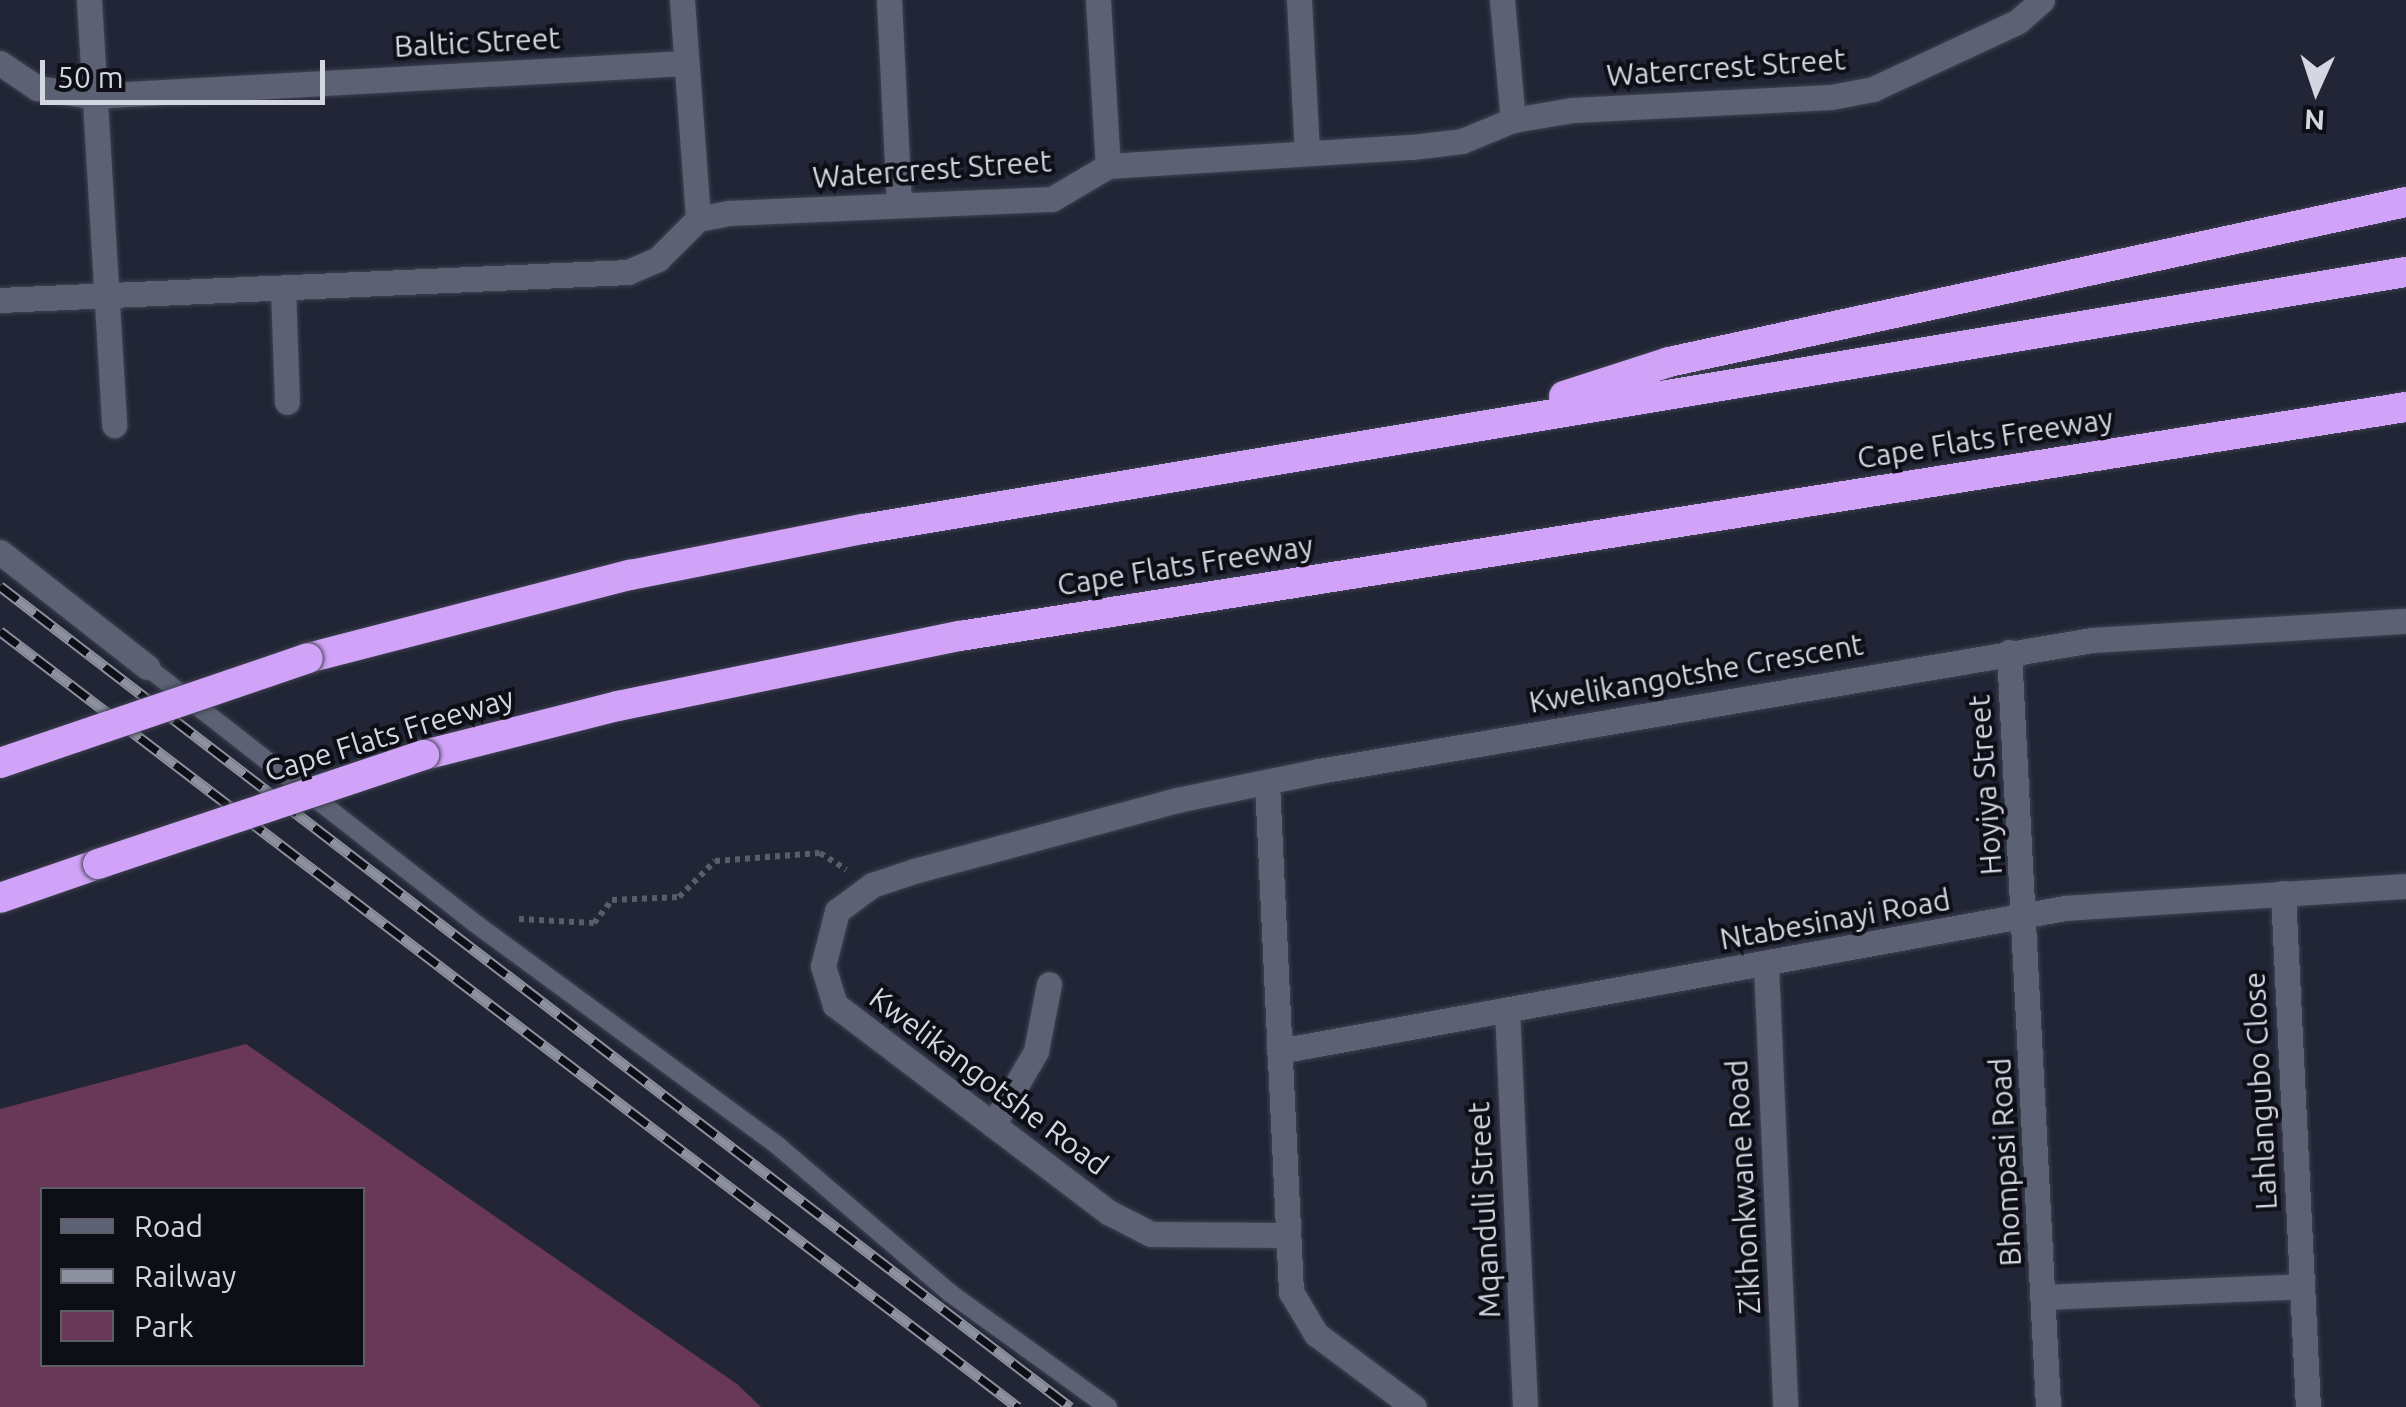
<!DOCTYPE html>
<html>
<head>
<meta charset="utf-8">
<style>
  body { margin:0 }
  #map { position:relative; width:2406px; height:1407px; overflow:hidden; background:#212535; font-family:Ubuntu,sans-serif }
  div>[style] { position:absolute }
  .green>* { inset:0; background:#693758 }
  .path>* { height:6px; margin-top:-3px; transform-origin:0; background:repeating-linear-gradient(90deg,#595c6a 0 5px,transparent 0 10px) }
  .roads { filter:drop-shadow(0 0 2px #3f424f) drop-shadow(0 0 2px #3f424f) }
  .service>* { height:18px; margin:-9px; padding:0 9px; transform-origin:9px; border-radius:9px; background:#5c6174 }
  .minor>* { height:25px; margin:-12.5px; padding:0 12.5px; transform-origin:12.5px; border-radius:12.5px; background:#5c6174 }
  .motorway>* { height:30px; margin:-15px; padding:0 15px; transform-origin:15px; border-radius:15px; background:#d1a3f8 }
  .rail>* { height:11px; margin-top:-5.5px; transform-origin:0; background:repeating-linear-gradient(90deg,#0d0e16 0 22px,#8d909d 0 44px); box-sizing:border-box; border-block:2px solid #8d909d }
  .bridges { filter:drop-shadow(0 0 2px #3f424f) drop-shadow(0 0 2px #3f424f) }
  .motorway-bridge>* { height:30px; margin:-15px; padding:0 15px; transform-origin:15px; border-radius:15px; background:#d1a3f8 }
  span { translate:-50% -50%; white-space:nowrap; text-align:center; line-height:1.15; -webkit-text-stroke:8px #0d0e16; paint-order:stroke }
  .street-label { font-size:30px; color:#d4d6e1 }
  .legend { position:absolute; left:40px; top:1187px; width:325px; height:180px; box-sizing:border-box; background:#0d0e16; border:2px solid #5d5e67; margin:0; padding:12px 18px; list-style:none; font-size:30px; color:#d4d6e1 }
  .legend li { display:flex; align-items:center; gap:20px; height:50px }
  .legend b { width:50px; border:2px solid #5d5e67 }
  .north { position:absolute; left:2266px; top:40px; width:100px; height:100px; -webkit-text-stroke:8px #0d0e16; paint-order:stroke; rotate:183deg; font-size:28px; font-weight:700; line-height:40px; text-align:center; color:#d4d6e1 }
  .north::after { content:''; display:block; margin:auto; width:35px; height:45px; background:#d4d6e1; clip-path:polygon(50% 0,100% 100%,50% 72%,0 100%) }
  .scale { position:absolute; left:40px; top:60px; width:285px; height:45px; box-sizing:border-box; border:5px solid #d4d6e1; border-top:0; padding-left:12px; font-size:30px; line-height:35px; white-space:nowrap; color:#d4d6e1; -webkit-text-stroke:8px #0d0e16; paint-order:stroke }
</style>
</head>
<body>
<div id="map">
  <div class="green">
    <div style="clip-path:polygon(evenodd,246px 1044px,737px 1384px,761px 1407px,0 1407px,0 1109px,246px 1044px,42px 1190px,362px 1190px,362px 1364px,42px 1364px,42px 1190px)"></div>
  </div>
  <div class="path">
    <div style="left:519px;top:919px;width:75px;rotate:3.1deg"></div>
    <div style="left:594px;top:923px;width:29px;rotate:-52deg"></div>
    <div style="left:612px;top:900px;width:67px;rotate:-2.6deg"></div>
    <div style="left:679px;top:897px;width:51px;rotate:-45deg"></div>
    <div style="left:715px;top:861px;width:105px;rotate:-4.4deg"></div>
    <div style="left:820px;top:853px;width:31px;rotate:32deg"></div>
  </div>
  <div class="roads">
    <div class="service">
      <div style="left:147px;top:667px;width:412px;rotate:38deg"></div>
      <div style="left:472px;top:921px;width:380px;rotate:36.3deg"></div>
      <div style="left:778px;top:1146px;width:226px;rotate:40.5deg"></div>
      <div style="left:950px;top:1293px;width:195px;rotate:35.8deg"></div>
    </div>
    <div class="minor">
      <div style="left:89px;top:0;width:426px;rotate:86.6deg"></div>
      <div style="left:682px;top:0;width:220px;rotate:85.8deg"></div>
      <div style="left:889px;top:0;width:205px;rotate:87.2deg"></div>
      <div style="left:1098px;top:0;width:166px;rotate:86.6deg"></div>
      <div style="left:1299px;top:0;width:151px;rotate:87deg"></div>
      <div style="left:1502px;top:0;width:121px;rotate:84.8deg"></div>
      <div style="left:0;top:63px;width:45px;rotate:34deg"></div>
      <div style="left:37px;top:88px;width:56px;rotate:8.3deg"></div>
      <div style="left:92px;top:96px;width:594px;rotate:-3.19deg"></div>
      <div style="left:283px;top:288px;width:114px;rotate:88deg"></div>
      <div style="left:0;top:300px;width:629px;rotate:-2.55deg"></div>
      <div style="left:628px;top:272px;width:33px;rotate:-23deg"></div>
      <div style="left:658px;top:259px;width:57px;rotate:-45deg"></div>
      <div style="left:698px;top:219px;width:32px;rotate:-11deg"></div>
      <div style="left:729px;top:213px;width:323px;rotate:-2.5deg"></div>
      <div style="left:1052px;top:199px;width:65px;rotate:-30.5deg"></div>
      <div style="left:1108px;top:166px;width:305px;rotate:-3.6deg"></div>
      <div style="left:1412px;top:147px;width:50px;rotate:-6.8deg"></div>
      <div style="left:1462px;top:141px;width:55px;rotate:-22.4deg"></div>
      <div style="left:1513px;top:120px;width:61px;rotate:-9.5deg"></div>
      <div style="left:1573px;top:110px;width:258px;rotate:-2.9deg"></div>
      <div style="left:1831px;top:97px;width:43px;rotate:-10.8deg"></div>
      <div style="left:1873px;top:89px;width:159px;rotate:-25deg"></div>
      <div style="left:2017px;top:22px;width:33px;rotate:-41deg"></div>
      <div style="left:0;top:552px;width:187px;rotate:38deg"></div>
      <div style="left:2009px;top:652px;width:756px;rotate:87.04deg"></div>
      <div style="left:1267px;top:783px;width:510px;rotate:87.3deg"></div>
      <div style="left:1291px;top:1292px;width:49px;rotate:59.2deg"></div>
      <div style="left:1316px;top:1334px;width:122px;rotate:36.7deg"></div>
      <div style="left:2283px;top:893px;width:515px;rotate:87.22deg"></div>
      <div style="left:1766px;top:965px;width:442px;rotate:87.5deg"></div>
      <div style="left:1507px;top:1010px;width:397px;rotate:87.4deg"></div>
      <div style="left:1279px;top:1051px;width:799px;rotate:-10.31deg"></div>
      <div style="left:2065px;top:908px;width:342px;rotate:-3.7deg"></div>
      <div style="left:993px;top:1125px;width:86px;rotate:-59.8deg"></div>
      <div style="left:1036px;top:1051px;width:68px;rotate:-79deg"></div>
      <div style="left:1288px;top:1235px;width:137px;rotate:-179.6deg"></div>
      <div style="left:1151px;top:1234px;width:48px;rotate:-152.9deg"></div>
      <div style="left:1108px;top:1212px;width:343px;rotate:-142.8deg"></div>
      <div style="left:835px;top:1005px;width:41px;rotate:-107.1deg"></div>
      <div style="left:823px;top:966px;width:57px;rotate:-75.7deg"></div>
      <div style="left:837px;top:911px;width:44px;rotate:-36.6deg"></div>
      <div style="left:872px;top:885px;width:44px;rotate:-18.4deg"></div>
      <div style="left:914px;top:871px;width:272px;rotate:-15.1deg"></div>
      <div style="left:1177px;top:800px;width:145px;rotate:-11.5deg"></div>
      <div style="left:1319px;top:771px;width:784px;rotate:-9.62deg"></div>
      <div style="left:2092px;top:640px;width:315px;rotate:-3.5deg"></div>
      <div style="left:2044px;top:1297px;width:258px;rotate:-2.4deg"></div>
    </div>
    <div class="motorway">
      <div style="left:1564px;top:396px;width:110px;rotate:-17.9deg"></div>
      <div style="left:1669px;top:362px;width:754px;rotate:-12.25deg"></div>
      <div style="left:308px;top:658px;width:333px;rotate:-14.5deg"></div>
      <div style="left:630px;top:575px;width:237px;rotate:-11.2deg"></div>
      <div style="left:863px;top:529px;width:1564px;rotate:-9.46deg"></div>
      <div style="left:424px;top:755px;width:200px;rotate:-14.2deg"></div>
      <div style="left:618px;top:706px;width:349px;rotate:-11.6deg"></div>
      <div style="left:960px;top:636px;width:1464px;rotate:-9deg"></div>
      <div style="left:0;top:898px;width:104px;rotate:-19.1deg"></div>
    </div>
  </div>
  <div class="rail">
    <div style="left:0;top:586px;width:1349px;rotate:37.5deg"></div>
    <div style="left:0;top:631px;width:1280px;rotate:37.32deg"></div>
  </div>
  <div class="bridges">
    <div class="motorway-bridge">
      <div style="left:0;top:763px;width:325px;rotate:-18.8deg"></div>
      <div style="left:98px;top:864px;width:344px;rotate:-18.5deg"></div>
    </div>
  </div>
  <div class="street-label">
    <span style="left:477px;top:42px;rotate:-3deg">Baltic Street</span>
    <span style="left:1726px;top:67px;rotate:-4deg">Watercrest Street</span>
    <span style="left:932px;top:169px;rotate:-4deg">Watercrest Street</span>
    <span style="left:1985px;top:438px;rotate:-9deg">Cape Flats Freeway</span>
    <span style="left:1185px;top:565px;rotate:-9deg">Cape Flats Freeway</span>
    <span style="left:1696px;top:673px;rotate:-10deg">Kwelikangotshe Crescent</span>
    <span style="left:389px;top:734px;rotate:-17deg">Cape Flats Freeway</span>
    <span style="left:1985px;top:785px;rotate:-94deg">Hoyiya Street</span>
    <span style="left:1835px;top:919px;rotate:-10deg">Ntabesinayi Road</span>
    <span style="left:989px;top:1081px;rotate:37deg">Kwelikangotshe Road</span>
    <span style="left:2260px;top:1091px;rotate:-93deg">Lahlangubo Close</span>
    <span style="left:2005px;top:1162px;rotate:-93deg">Bhompasi Road</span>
    <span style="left:1743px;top:1187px;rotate:-93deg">Zikhonkwane Road</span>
    <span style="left:1484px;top:1210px;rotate:-93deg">Mqanduli Street</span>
  </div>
  <ul class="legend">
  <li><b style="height:12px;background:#5c6174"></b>Road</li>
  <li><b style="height:12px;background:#8d909d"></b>Railway</li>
  <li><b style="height:28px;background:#693758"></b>Park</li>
  </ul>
  <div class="north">N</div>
  <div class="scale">50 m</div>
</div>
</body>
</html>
